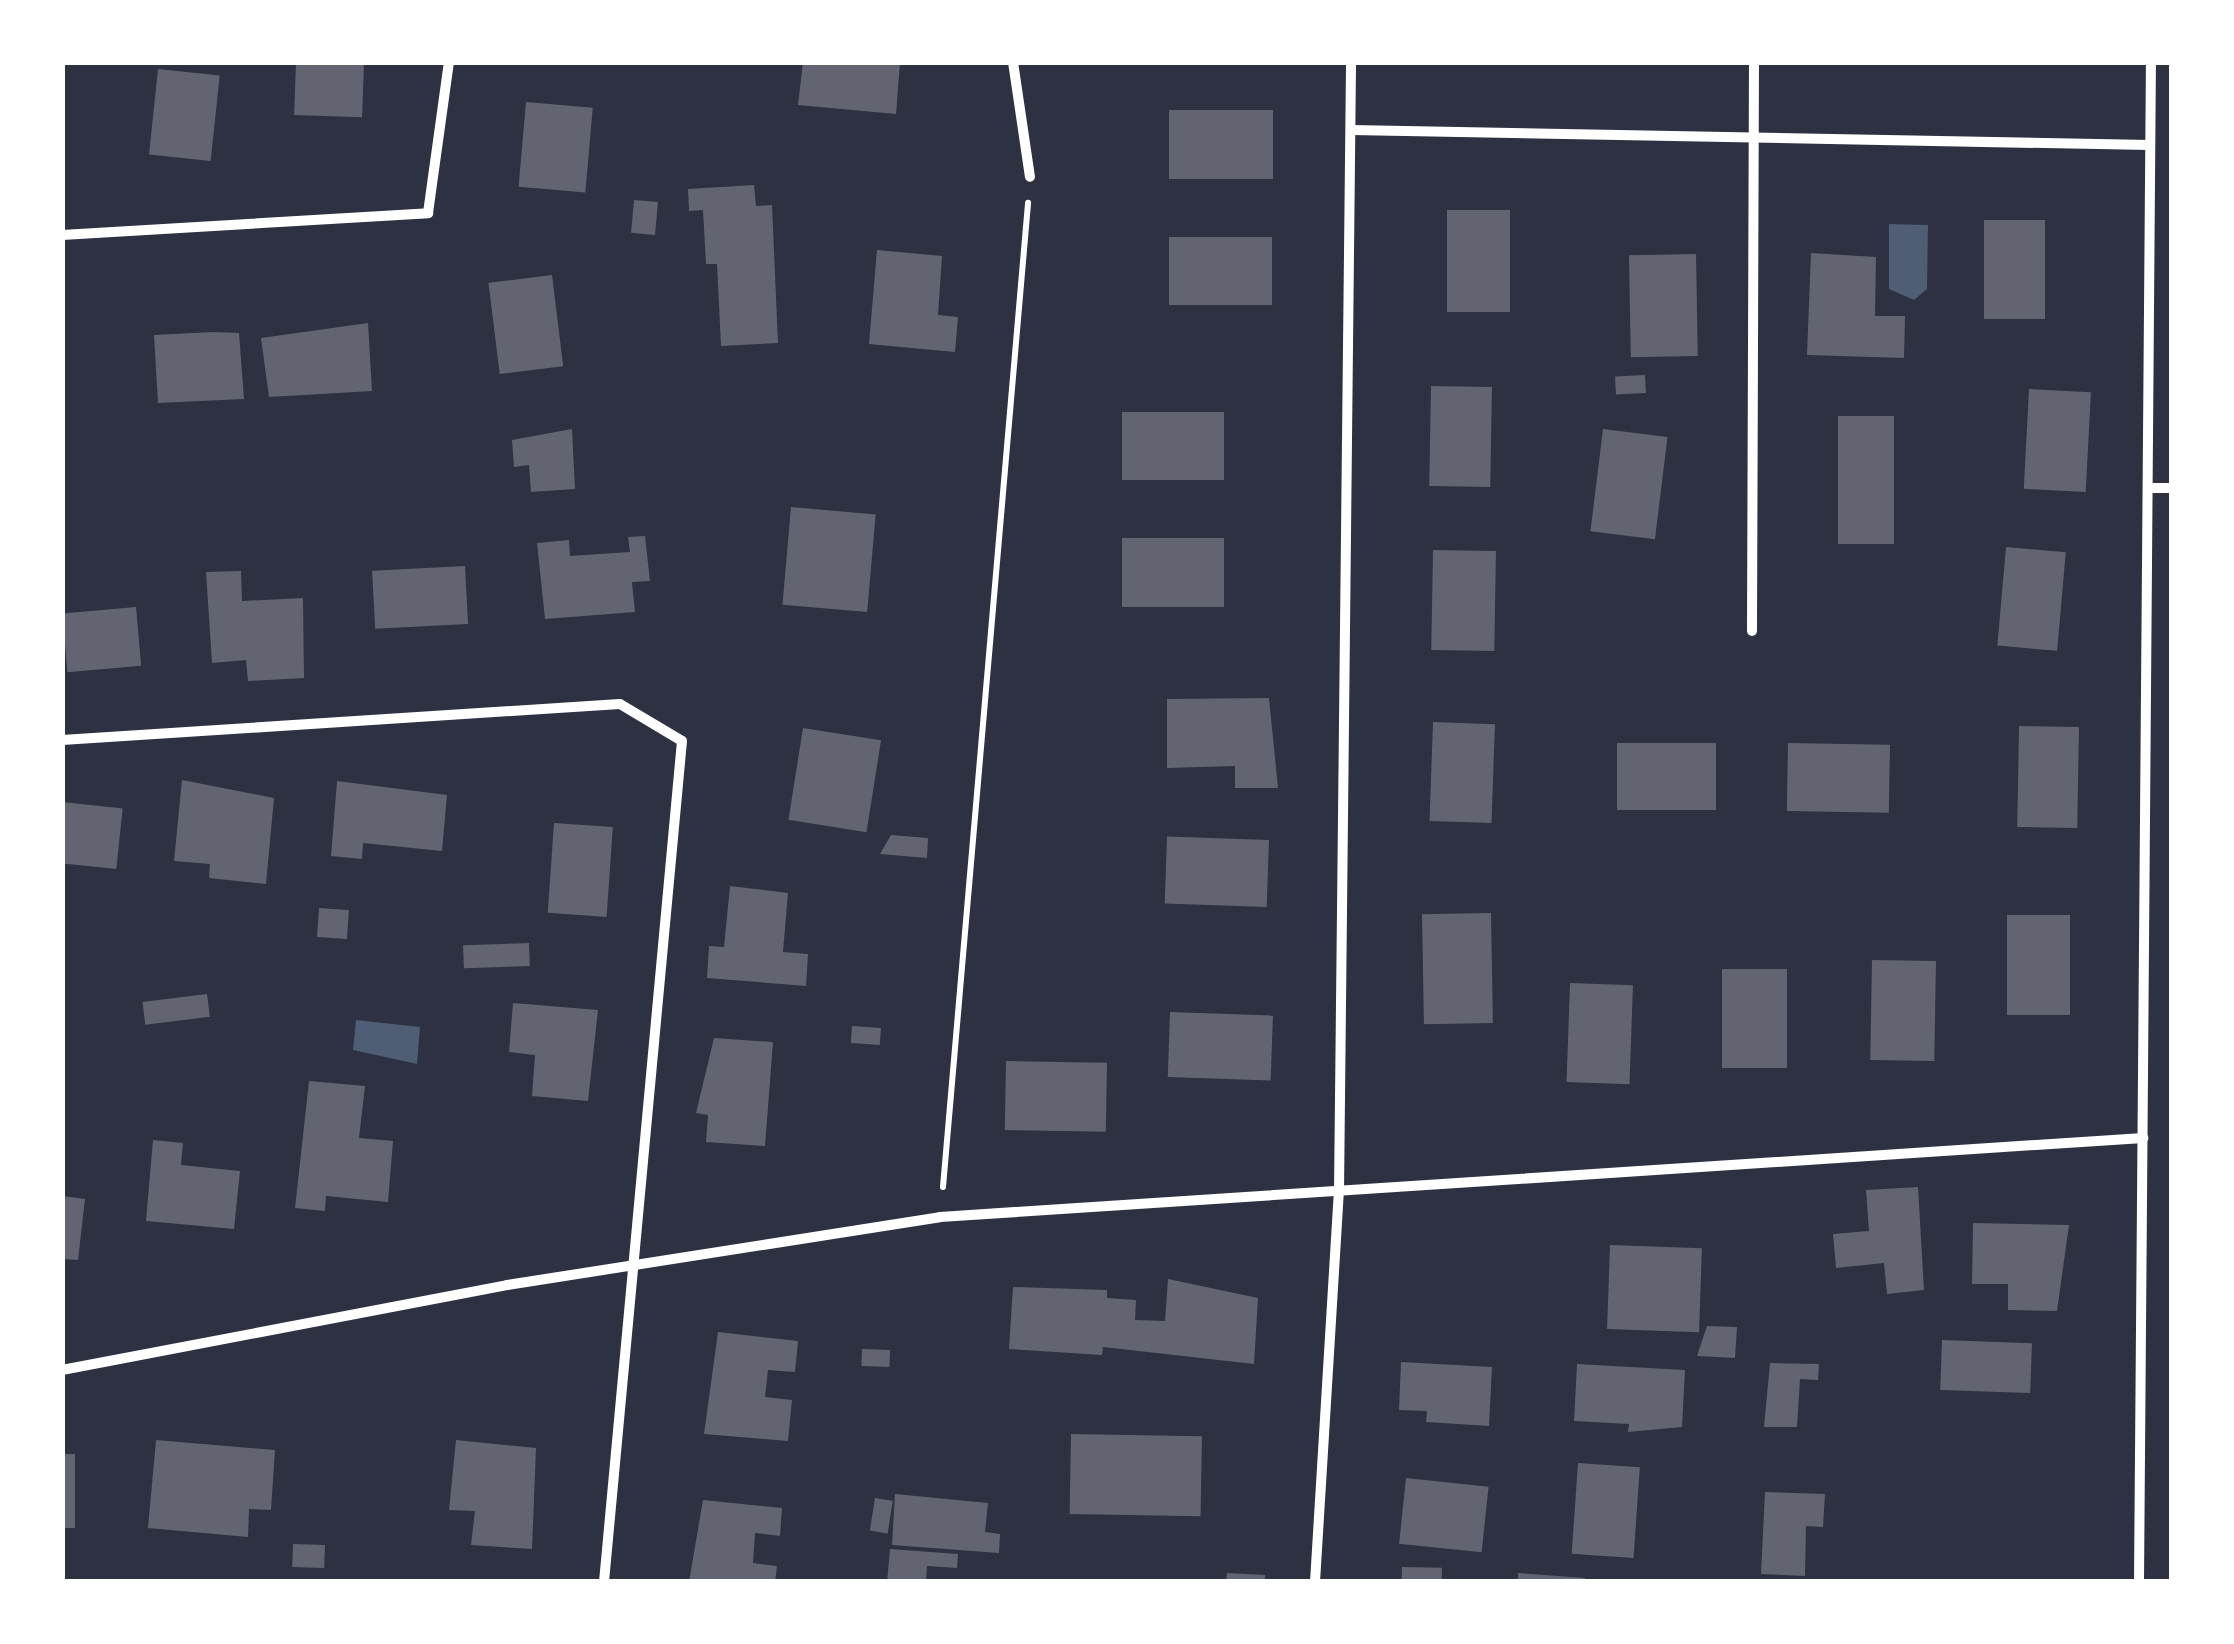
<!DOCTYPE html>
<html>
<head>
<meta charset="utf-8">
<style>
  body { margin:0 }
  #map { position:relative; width:2234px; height:1644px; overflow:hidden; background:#2d3142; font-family:Poppins,sans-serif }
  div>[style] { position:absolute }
  .water>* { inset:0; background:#4f5d75 }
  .building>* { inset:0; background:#626471; transform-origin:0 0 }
  .path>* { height:6px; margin:-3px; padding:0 3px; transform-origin:3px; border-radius:3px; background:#fff }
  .minor>* { height:10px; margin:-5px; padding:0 5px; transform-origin:5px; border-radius:5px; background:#fff }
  span { translate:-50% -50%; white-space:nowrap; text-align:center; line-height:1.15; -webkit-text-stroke:8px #fff; paint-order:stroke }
  .frame { position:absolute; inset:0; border:65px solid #fff; pointer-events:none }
</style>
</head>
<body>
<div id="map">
  <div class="water">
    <div style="clip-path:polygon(1889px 224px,1928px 225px,1927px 289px,1914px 300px,1889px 289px)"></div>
    <div style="clip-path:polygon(356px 1020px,420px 1027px,417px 1064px,353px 1050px)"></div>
  </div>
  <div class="building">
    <div style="left:296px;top:62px;width:68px;height:53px;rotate:2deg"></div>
    <div style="clip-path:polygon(803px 62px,900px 62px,896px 114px,798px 105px)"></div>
    <div style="left:158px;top:69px;width:62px;height:86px;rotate:6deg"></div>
    <div style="left:526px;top:102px;width:67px;height:85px;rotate:5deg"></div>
    <div style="left:1169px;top:110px;width:104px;height:69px"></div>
    <div style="clip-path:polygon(754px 185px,756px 206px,772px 205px,778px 343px,721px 346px,717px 264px,706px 264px,703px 210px,689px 211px,688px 189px)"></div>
    <div style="left:634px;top:200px;width:24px;height:33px;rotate:5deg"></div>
    <div style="left:1447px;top:210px;width:63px;height:102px"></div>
    <div style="left:1984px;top:220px;width:61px;height:99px"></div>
    <div style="left:1169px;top:237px;width:103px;height:68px"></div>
    <div style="clip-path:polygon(877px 250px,942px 256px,938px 315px,958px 317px,955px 352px,869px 344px)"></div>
    <div style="clip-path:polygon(1811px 253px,1876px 257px,1875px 316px,1905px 316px,1904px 358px,1807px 355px)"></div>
    <div style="left:1696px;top:254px;width:102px;height:67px;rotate:89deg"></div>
    <div style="left:552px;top:275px;width:92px;height:64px;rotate:83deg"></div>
    <div style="clip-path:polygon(368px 323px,372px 391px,269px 397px,261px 338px)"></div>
    <div style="clip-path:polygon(213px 332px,239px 333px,244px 399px,158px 403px,154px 335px)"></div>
    <div style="left:1645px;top:375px;width:18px;height:30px;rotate:87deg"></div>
    <div style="left:1431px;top:386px;width:61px;height:100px;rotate:1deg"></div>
    <div style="left:2029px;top:389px;width:62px;height:100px;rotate:3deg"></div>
    <div style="left:1122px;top:412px;width:102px;height:68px"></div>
    <div style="left:1894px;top:416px;width:128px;height:56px;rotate:90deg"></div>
    <div style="clip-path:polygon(572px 429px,575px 489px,531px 492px,529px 465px,514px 467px,512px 440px)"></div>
    <div style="left:1603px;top:429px;width:65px;height:103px;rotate:7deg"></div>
    <div style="left:791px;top:507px;width:85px;height:98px;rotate:5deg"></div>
    <div style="clip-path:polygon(645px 536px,650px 581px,632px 582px,635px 612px,545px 619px,537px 543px,569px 540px,570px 556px,630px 552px,628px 537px)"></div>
    <div style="left:1122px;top:538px;width:102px;height:69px"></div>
    <div style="left:2006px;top:547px;width:60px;height:99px;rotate:5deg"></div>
    <div style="left:1433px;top:550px;width:63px;height:100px;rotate:1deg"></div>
    <div style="left:465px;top:566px;width:58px;height:93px;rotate:87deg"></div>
    <div style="clip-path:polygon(241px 571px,242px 601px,303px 598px,304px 678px,248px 681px,246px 660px,212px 663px,206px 572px)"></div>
    <div style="left:136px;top:607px;width:59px;height:74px;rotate:85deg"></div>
    <div style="clip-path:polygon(1269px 698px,1278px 788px,1235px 788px,1235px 766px,1167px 768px,1167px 699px)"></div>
    <div style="left:1433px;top:722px;width:62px;height:99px;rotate:2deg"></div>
    <div style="left:2019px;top:726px;width:60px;height:101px;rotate:1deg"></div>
    <div style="left:803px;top:728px;width:79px;height:93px;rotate:9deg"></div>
    <div style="left:1617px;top:743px;width:99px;height:67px"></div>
    <div style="left:1788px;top:743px;width:102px;height:68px;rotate:1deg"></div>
    <div style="clip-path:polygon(182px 780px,274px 798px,266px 884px,209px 878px,210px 864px,174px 861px)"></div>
    <div style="clip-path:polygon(337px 781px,447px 795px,442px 851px,363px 843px,362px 859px,331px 856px)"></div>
    <div style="left:62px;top:802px;width:61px;height:61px;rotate:6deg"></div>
    <div style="left:554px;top:823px;width:59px;height:90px;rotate:4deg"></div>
    <div style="clip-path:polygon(891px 835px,928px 838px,927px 858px,880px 854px)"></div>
    <div style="left:1269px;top:840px;width:67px;height:102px;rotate:92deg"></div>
    <div style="clip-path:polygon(730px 886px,788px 893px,783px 952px,808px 954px,806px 986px,707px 978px,709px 946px,724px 947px)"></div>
    <div style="left:319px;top:908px;width:30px;height:29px;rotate:4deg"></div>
    <div style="left:1491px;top:913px;width:110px;height:69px;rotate:89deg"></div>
    <div style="left:2007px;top:915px;width:63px;height:100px"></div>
    <div style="left:529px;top:943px;width:23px;height:66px;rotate:88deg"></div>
    <div style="left:1872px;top:960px;width:64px;height:100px;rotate:1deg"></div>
    <div style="left:1722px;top:969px;width:65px;height:99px"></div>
    <div style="left:1570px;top:983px;width:63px;height:99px;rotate:2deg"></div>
    <div style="left:207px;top:994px;width:23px;height:65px;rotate:83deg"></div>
    <div style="clip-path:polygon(513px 1003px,598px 1010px,588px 1101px,532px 1096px,535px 1055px,509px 1052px)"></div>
    <div style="left:1170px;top:1012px;width:103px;height:65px;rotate:2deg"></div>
    <div style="left:852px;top:1026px;width:29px;height:17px;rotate:4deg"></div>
    <div style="clip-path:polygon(714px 1038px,773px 1042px,765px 1146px,706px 1142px,708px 1115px,696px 1113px)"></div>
    <div style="left:1006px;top:1061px;width:101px;height:69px;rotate:1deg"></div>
    <div style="clip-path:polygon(309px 1081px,365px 1086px,359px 1138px,393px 1141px,388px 1202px,326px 1196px,325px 1211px,295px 1208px)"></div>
    <div style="clip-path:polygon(153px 1140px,183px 1143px,181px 1165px,240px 1171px,234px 1229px,146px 1221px)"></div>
    <div style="clip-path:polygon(1918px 1187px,1924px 1290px,1887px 1294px,1884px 1263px,1836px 1268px,1833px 1234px,1869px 1231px,1866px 1190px)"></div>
    <div style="clip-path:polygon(62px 1196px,85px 1199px,78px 1260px,62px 1259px)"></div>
    <div style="clip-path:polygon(1973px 1223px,2069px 1225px,2057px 1311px,2008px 1310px,2008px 1284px,1972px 1284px)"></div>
    <div style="left:1610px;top:1245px;width:92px;height:84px;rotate:2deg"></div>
    <div style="clip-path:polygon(1168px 1279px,1258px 1298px,1254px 1364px,1103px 1347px,1102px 1355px,1009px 1349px,1013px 1287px,1107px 1290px,1107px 1298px,1136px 1300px,1135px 1320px,1165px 1321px)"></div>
    <div style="clip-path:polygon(1707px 1326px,1737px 1327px,1735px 1358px,1697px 1356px)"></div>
    <div style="clip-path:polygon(718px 1332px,798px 1341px,795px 1372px,768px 1370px,765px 1397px,792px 1400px,788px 1441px,704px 1434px)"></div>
    <div style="left:1942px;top:1340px;width:90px;height:50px;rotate:2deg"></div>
    <div style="left:862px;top:1349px;width:28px;height:17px;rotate:2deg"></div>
    <div style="clip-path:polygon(1401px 1362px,1492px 1367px,1489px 1426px,1426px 1422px,1427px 1411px,1399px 1410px)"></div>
    <div style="clip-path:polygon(1770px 1363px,1819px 1364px,1818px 1380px,1800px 1379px,1797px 1427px,1764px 1427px)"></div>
    <div style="clip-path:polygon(1577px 1364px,1685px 1370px,1682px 1427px,1628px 1432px,1629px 1424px,1574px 1421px)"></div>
    <div style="left:1071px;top:1434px;width:131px;height:80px;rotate:1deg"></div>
    <div style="clip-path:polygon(156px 1440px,275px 1450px,271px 1510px,249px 1509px,248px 1537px,148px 1528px)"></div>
    <div style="clip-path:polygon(456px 1440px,536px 1448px,532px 1549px,471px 1545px,475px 1511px,449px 1510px)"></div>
    <div style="left:62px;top:1454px;width:13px;height:74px"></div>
    <div style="left:1578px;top:1463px;width:62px;height:91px;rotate:4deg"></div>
    <div style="left:1406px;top:1478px;width:83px;height:66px;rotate:6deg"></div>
    <div style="clip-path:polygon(1765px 1492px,1825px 1494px,1823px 1527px,1806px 1526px,1805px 1576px,1761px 1574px)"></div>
    <div style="clip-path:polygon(895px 1494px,988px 1503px,985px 1532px,1000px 1534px,999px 1553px,892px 1545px)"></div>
    <div style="left:875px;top:1498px;width:18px;height:33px;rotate:9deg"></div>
    <div style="clip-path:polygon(703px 1500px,782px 1508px,780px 1536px,755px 1533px,753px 1563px,777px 1566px,775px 1582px,689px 1582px)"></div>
    <div style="left:293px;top:1544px;width:32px;height:23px;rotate:2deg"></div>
    <div style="clip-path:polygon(890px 1549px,958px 1554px,957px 1568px,927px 1566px,926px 1582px,887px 1582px)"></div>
    <div style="left:1402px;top:1567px;width:40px;height:15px;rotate:1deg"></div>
    <div style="clip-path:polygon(1227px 1573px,1265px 1575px,1265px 1582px,1226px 1582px)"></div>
    <div style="clip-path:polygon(1518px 1573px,1585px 1578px,1585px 1582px,1518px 1582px)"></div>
  </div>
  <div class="path">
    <div style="left:943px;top:1187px;width:988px;rotate:-85.06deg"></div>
  </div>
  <div class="minor">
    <div style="left:1013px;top:62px;width:116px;rotate:81.6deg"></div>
    <div style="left:1351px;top:130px;width:799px;rotate:1.08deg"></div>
    <div style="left:62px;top:235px;width:367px;rotate:-3.4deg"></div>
    <div style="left:428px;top:213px;width:152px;rotate:-82.1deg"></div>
    <div style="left:2148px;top:488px;width:24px"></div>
    <div style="left:1752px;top:631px;width:569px;rotate:-89.8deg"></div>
    <div style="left:62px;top:740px;width:559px;rotate:-3.69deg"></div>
    <div style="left:620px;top:704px;width:72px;rotate:30.8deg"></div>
    <div style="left:682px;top:741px;width:845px;rotate:95.3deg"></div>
    <div style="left:62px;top:1370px;width:453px;rotate:-10.8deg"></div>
    <div style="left:507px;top:1285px;width:438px;rotate:-8.9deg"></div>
    <div style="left:940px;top:1217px;width:1206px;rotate:-3.76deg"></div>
    <div style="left:1315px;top:1582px;width:391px;rotate:-86.5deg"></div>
    <div style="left:1339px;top:1192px;width:1130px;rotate:-89.39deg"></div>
    <div style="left:2139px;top:1582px;width:1520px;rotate:-89.55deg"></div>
  </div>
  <div class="frame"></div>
</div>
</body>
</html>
